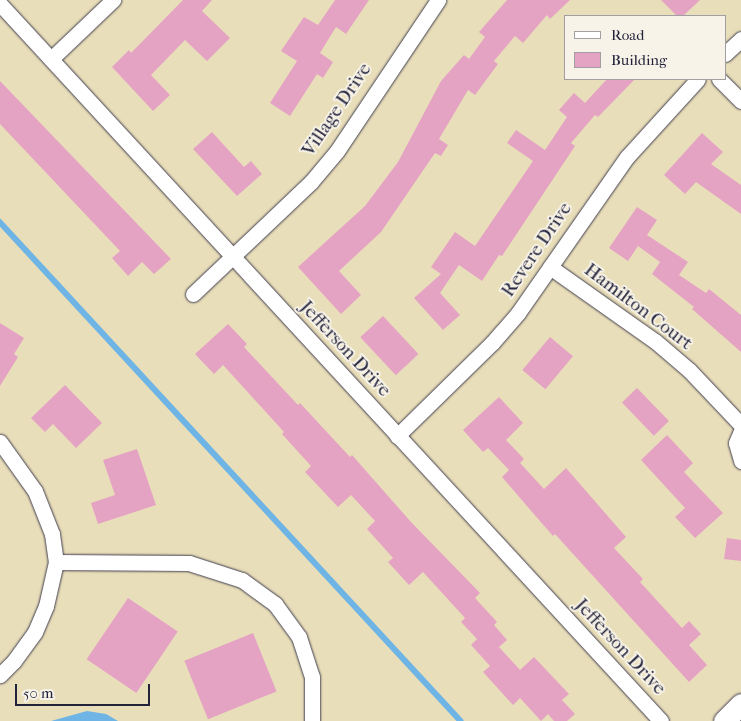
<!DOCTYPE html>
<html>
<head>
<meta charset="utf-8">
<style>
  body { margin:0 }
  #map { position:relative; width:741px; height:721px; overflow:hidden; background:#e9deba; font-family:"IM FELL French Canon",serif }
  div>[style] { position:absolute }
  .water>* { inset:0; background:#6eb4e4 }
  .stream>* { height:5.5px; margin:-2.75px; padding:0 2.75px; transform-origin:2.75px; border-radius:2.75px; background:#6eb4e4 }
  .building>* { inset:0; background:#e5a3c4; transform-origin:0 0 }
  .roads { filter:drop-shadow(0 0 1px #403e4e) drop-shadow(0 0 1px #403e4e) }
  .street>* { height:15px; margin:-7.5px; padding:0 7.5px; transform-origin:7.5px; border-radius:7.5px; background:#fff }
  .secondary>* { height:21px; margin:-10.5px; padding:0 10.5px; transform-origin:10.5px; border-radius:10.5px; background:#fff }
  span { translate:-50% -50%; white-space:nowrap; text-align:center; line-height:1.15; -webkit-text-stroke:4px #f7f3e8; paint-order:stroke }
  .street-label { font-size:19px; color:#22223b }
  .legend { position:absolute; left:564px; top:15px; width:162px; height:65px; box-sizing:border-box; background:#f7f3e8; border:1px solid #a29fa3; margin:0; padding:6px 9px; list-style:none; font-size:15px; color:#22223b }
  .legend li { display:flex; align-items:center; gap:10px; height:25px }
  .legend b { width:25px; border:1px solid #a29fa3 }
  .scale { position:absolute; left:15px; top:684px; width:135px; height:22px; box-sizing:border-box; border:2px solid #22223b; border-top:0; padding-left:6px; font-size:15px; line-height:18px; white-space:nowrap; color:#22223b; -webkit-text-stroke:4px #f7f3e8; paint-order:stroke }
</style>
</head>
<body>
<div id="map">
  <div class="water">
    <div style="clip-path:polygon(87px 711px,106px 714px,118px 721px,51px 721px)"></div>
  </div>
  <div class="stream">
    <div style="left:0;top:222px;width:679px;rotate:47.27deg"></div>
  </div>
  <div class="building">
    <div style="clip-path:polygon(183px 0,212px 0,202px 11px,230px 38px,207px 61px,185px 40px,151px 75px,170px 95px,153px 111px,112px 67px,129px 50px,131px 53px)"></div>
    <div style="clip-path:polygon(335px 0,369px 0,346px 34px,336px 27px,320px 53px,333px 62px,323px 78px,317px 74px,290px 116px,270px 103px,297px 61px,281px 51px,304px 17px,318px 25px)"></div>
    <div style="clip-path:polygon(507px 0,570px 0,550px 19px,547px 15px,523px 43px,515px 36px,494px 61px,498px 64px,475px 95px,468px 90px,439px 139px,448px 145px,441px 156px,435px 153px,381px 232px,339px 271px,361px 295px,341px 314px,298px 267px,365px 206px,398px 162px,441px 81px,464px 55px,469px 59px,485px 37px,479px 32px)"></div>
    <div style="clip-path:polygon(661px 0,700px 0,683px 16px,677px 16px)"></div>
    <div style="clip-path:polygon(607px 79px,635px 79px,598px 117px,595px 115px,571px 143px,575px 146px,502px 256px,499px 255px,482px 281px,459px 265px,440px 293px,460px 315px,443px 330px,414px 298px,441px 274px,431px 267px,455px 232px,475px 246px,533px 161px,507px 143px,516px 130px,545px 150px,567px 117px,559px 110px,574px 93px,585px 103px)"></div>
    <div style="clip-path:polygon(0 81px,171px 259px,154px 274px,142px 262px,128px 276px,112px 258px,120px 251px,0 124px)"></div>
    <div style="clip-path:polygon(212px 132px,244px 167px,251px 161px,262px 174px,237px 196px,193px 149px)"></div>
    <div style="clip-path:polygon(702px 133px,723px 152px,711px 164px,741px 185px,741px 214px,696px 182px,685px 194px,664px 175px)"></div>
    <div style="clip-path:polygon(637px 207px,657px 220px,647px 235px,688px 262px,679px 275px,706px 293px,709px 289px,741px 315px,741px 352px,692px 309px,694px 307px,652px 274px,660px 262px,638px 246px,628px 261px,609px 248px)"></div>
    <div style="left:383px;top:316px;width:52px;height:31px;rotate:47deg"></div>
    <div style="clip-path:polygon(0 323px,24px 338px,14px 354px,18px 357px,0 386px)"></div>
    <div style="clip-path:polygon(228px 324px,247px 344px,244px 347px,298px 405px,300px 403px,350px 457px,352px 455px,411px 522px,480px 593px,475px 598px,497px 622px,494px 625px,507px 640px,499px 647px,520px 670px,534px 657px,569px 694px,562px 700px,575px 714px,567px 721px,554px 721px,548px 714px,541px 721px,520px 698px,513px 705px,483px 672px,490px 666px,471px 645px,477px 639px,461px 622px,465px 618px,423px 572px,409px 585px,388px 562px,393px 558px,367px 529px,375px 521px,351px 495px,338px 507px,305px 472px,311px 466px,282px 434px,284px 432px,223px 365px,214px 374px,195px 354px)"></div>
    <div style="left:550px;top:337px;width:30px;height:43px;rotate:40deg"></div>
    <div style="clip-path:polygon(65px 385px,102px 423px,76px 448px,53px 424px,45px 432px,31px 418px)"></div>
    <div style="left:637px;top:388px;width:46px;height:21px;rotate:46deg"></div>
    <div style="clip-path:polygon(499px 397px,523px 423px,506px 440px,524px 459px,520px 463px,544px 489px,566px 468px,626px 537px,614px 548px,643px 579px,640px 582px,682px 628px,689px 621px,701px 634px,689px 645px,707px 665px,689px 682px,555px 534px,553px 536px,539px 520px,502px 477px,509px 470px,488px 448px,483px 452px,463px 430px)"></div>
    <div style="clip-path:polygon(667px 435px,693px 463px,684px 472px,723px 513px,695px 538px,675px 517px,685px 508px,641px 460px)"></div>
    <div style="clip-path:polygon(137px 449px,156px 505px,98px 524px,91px 503px,115px 495px,103px 460px)"></div>
    <div style="clip-path:polygon(727px 538px,741px 540px,741px 561px,724px 559px)"></div>
    <div style="left:128px;top:598px;width:60px;height:74px;rotate:34deg"></div>
    <div style="left:253px;top:633px;width:63px;height:74px;rotate:68deg"></div>
  </div>
  <div class="roads">
    <div class="street">
      <div style="left:0;top:4px;width:975px;rotate:47.33deg"></div>
      <div style="left:725px;top:54px;width:22px;rotate:-43deg"></div>
      <div style="left:51px;top:59px;width:86px;rotate:-43.6deg"></div>
      <div style="left:719px;top:79px;width:31px;rotate:45deg"></div>
      <div style="left:550px;top:267px;width:128px;rotate:35.2deg"></div>
      <div style="left:655px;top:341px;width:45px;rotate:40.5deg"></div>
      <div style="left:689px;top:370px;width:76px;rotate:46.6deg"></div>
      <div style="left:193px;top:294px;width:163px;rotate:-43.5deg"></div>
      <div style="left:311px;top:182px;width:40px;rotate:-50deg"></div>
      <div style="left:337px;top:151px;width:182px;rotate:-56.2deg"></div>
      <div style="left:741px;top:431px;width:13px;rotate:113deg"></div>
      <div style="left:736px;top:443px;width:19px;rotate:74deg"></div>
      <div style="left:397px;top:436px;width:133px;rotate:-44.4deg"></div>
      <div style="left:492px;top:343px;width:40px;rotate:-49deg"></div>
      <div style="left:518px;top:313px;width:190px;rotate:-55.1deg"></div>
      <div style="left:627px;top:157px;width:105px;rotate:-47.7deg"></div>
      <div style="left:0;top:442px;width:60px;rotate:54.5deg"></div>
      <div style="left:35px;top:491px;width:46px;rotate:68.4deg"></div>
      <div style="left:52px;top:534px;width:28px;rotate:82deg"></div>
      <div style="left:56px;top:562px;width:45px;rotate:102.8deg"></div>
      <div style="left:46px;top:606px;width:28px;rotate:113deg"></div>
      <div style="left:35px;top:632px;width:36px;rotate:126deg"></div>
      <div style="left:14px;top:661px;width:20px;rotate:135deg"></div>
      <div style="left:56px;top:562px;width:133px;rotate:0.4deg"></div>
      <div style="left:189px;top:563px;width:56px;rotate:17.8deg"></div>
      <div style="left:242px;top:580px;width:41px;rotate:36deg"></div>
      <div style="left:275px;top:604px;width:41px;rotate:54deg"></div>
      <div style="left:299px;top:637px;width:42px;rotate:72deg"></div>
      <div style="left:312px;top:677px;width:44px;rotate:90deg"></div>
    </div>
    <div class="secondary">
      <div style="left:724px;top:721px;width:24px;rotate:-45deg"></div>
    </div>
  </div>
  <div class="street-label">
    <span style="left:337px;top:110px;rotate:-56deg">Village Drive</span>
    <span style="left:537px;top:250px;rotate:-56deg">Revere Drive</span>
    <span style="left:638px;top:307px;rotate:37deg">Hamilton Court</span>
    <span style="left:345px;top:349px;rotate:47deg">Jefferson Drive</span>
    <span style="left:620px;top:647px;rotate:47deg">Jefferson Drive</span>
  </div>
  <ul class="legend">
  <li><b style="height:6px;background:#fff"></b>Road</li>
  <li><b style="height:14px;background:#e5a3c4"></b>Building</li>
  </ul>
  <div class="scale">50 m</div>
</div>
</body>
</html>
